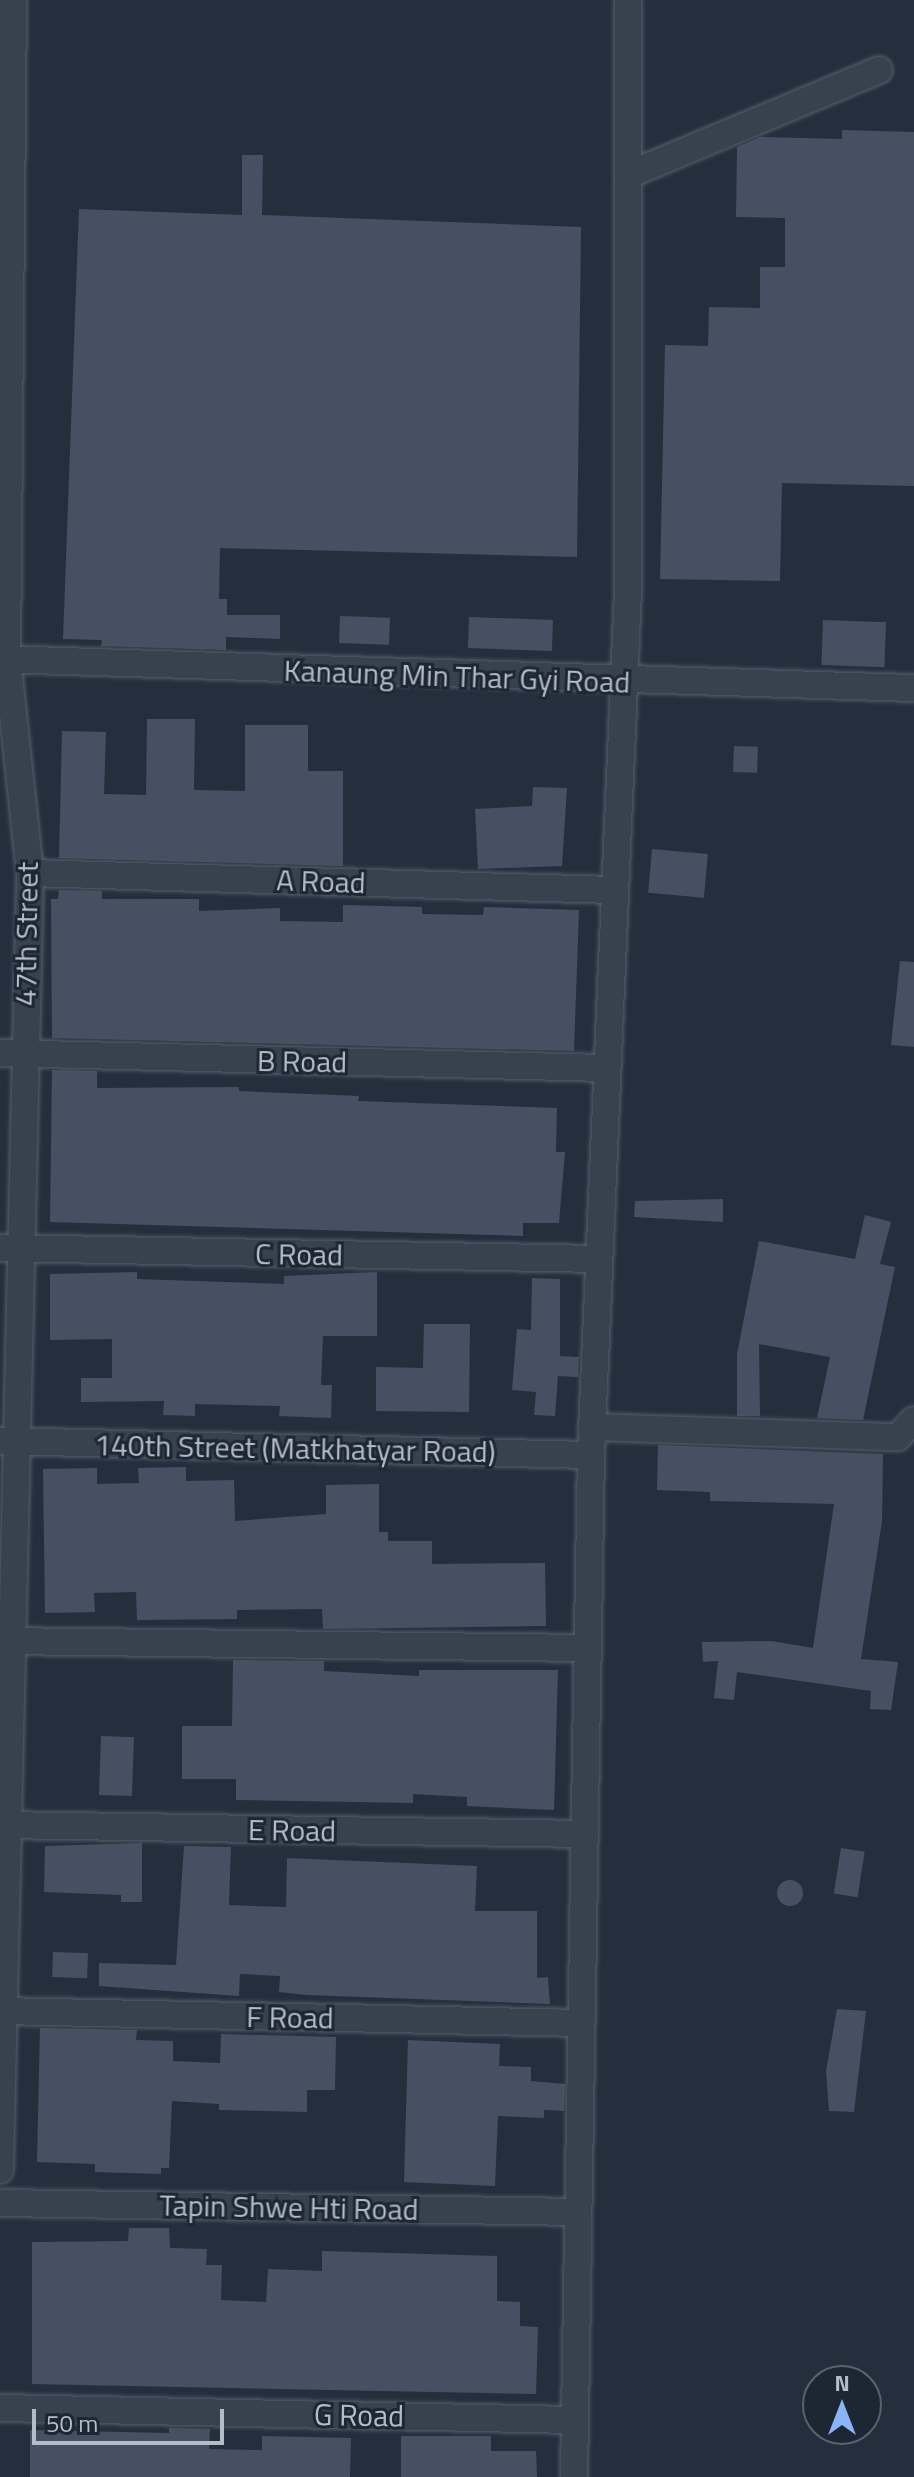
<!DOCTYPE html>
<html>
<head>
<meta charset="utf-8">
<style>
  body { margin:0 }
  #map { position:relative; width:914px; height:2477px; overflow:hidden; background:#242f3e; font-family:"Titillium Web",sans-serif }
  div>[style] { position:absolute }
  .building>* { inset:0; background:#455162; transform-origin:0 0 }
  .round { border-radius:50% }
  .roads { filter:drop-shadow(0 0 2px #565f6c) drop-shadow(0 0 2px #565f6c) }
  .minor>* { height:26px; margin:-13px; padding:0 13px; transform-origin:13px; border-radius:13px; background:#38414e }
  span { translate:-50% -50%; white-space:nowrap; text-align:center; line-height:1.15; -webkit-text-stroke:6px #1d2633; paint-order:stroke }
  .street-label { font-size:30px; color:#b4bcc9 }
  .north { position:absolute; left:802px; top:2365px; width:80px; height:80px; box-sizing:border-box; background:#1d2633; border:2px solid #59626f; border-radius:50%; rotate:0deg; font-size:22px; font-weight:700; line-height:32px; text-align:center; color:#b4bcc9 }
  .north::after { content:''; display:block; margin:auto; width:28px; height:36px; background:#8ab4f8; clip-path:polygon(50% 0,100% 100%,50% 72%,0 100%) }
  .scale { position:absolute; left:32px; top:2409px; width:192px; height:36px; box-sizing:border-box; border:4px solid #b4bcc9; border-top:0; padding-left:10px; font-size:24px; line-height:28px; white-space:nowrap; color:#b4bcc9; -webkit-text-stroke:6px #1d2633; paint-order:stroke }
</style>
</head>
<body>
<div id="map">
  <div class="building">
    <div style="clip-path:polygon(842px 130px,914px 132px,914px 486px,782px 483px,780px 581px,660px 579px,665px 345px,708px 346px,709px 307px,760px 308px,760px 267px,785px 267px,785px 218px,736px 217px,737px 147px,760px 137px,842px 139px)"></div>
    <div style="clip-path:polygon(242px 155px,263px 155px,262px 215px,581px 227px,577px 557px,220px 548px,219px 599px,227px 599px,227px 615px,280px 615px,280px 639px,226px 637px,226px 650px,101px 646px,102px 640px,63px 639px,79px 209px,242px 215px)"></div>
    <div style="left:340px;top:616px;width:50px;height:27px;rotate:2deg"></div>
    <div style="left:469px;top:617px;width:84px;height:31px;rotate:2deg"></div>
    <div style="left:823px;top:620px;width:63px;height:45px;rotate:2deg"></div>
    <div style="clip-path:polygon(147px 719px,195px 719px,194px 790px,245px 791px,245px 725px,308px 725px,308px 771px,343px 771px,343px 866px,59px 858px,62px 731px,106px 732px,104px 794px,146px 795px)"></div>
    <div style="left:734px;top:746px;width:24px;height:26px;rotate:2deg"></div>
    <div style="clip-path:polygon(533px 787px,567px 788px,562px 866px,478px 869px,475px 809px,532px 806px)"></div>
    <div style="left:652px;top:849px;width:56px;height:44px;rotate:5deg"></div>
    <div style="clip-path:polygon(59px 890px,102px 891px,102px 899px,199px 899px,199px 911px,280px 908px,280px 921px,343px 922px,343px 905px,422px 907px,422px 914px,483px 915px,484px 907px,579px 910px,574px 1051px,52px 1038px,51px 899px,58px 899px)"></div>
    <div style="clip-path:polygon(900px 961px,914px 962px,914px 1047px,891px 1045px)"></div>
    <div style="clip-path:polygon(52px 1070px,97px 1071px,97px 1088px,239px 1087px,239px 1091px,359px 1096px,358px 1101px,557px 1108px,556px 1152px,565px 1152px,559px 1223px,523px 1223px,523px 1236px,50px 1222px)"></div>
    <div style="clip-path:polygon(723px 1199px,723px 1222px,634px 1217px,635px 1201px)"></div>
    <div style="clip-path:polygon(865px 1215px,891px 1222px,880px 1264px,895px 1267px,863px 1420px,817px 1418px,830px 1357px,759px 1344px,760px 1416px,737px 1416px,737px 1354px,759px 1241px,855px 1259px)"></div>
    <div style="clip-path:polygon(137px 1272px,137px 1279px,284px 1284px,284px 1276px,377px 1272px,377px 1336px,323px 1336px,321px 1385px,332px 1385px,331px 1418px,279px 1416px,280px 1406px,195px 1404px,195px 1416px,163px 1415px,164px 1401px,81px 1402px,81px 1378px,112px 1378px,112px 1339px,50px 1340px,50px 1274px)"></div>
    <div style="clip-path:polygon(532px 1278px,560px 1279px,560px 1356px,579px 1357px,578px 1377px,558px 1376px,555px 1416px,534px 1415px,536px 1392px,512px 1390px,517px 1329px,531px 1330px)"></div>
    <div style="clip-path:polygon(424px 1324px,470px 1324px,469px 1412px,376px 1411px,376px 1367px,423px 1368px)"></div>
    <div style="clip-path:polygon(658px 1445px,883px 1454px,882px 1521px,861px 1659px,898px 1662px,891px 1710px,870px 1709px,871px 1691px,737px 1672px,734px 1700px,714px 1698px,718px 1661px,703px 1662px,702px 1642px,771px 1641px,813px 1648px,834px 1504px,710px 1501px,710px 1492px,657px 1490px)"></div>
    <div style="clip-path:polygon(186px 1467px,186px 1481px,234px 1480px,235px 1521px,326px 1514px,326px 1485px,379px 1484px,379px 1532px,388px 1532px,388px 1541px,432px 1541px,432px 1564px,545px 1563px,546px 1626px,323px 1629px,322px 1609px,237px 1610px,237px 1619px,137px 1620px,136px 1592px,94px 1593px,95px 1612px,45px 1613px,43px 1469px,97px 1468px,97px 1484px,139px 1483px,138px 1468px)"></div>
    <div style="clip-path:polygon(233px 1660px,324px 1661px,324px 1671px,419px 1676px,419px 1670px,558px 1670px,554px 1810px,467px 1806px,467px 1797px,413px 1794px,413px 1803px,236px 1800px,236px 1779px,182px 1779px,182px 1726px,232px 1726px)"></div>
    <div style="left:101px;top:1736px;width:33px;height:59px;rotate:2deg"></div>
    <div style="clip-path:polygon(142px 1843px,142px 1902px,121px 1902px,121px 1895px,44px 1892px,45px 1846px)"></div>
    <div style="clip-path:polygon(184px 1846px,231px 1847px,229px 1905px,286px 1907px,287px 1858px,477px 1866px,475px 1911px,537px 1911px,537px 1978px,548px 1977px,550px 2004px,307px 1995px,279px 1992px,280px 1976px,240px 1974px,239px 1996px,99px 1986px,99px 1963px,176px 1965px)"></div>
    <div style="left:841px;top:1848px;width:24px;height:46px;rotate:9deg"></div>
    <div class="round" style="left:777px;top:1880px;width:26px;height:26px"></div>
    <div style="left:53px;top:1952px;width:35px;height:25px;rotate:2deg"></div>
    <div style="clip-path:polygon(837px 2009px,866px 2011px,854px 2112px,829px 2111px,826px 2071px)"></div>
    <div style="clip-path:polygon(40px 2028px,137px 2030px,136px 2040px,173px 2041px,173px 2061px,220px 2063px,221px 2034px,336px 2037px,335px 2090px,307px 2090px,307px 2112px,219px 2110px,219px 2104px,172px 2101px,169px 2168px,161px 2168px,161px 2174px,95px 2172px,95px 2164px,37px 2162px)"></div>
    <div style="clip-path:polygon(408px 2040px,500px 2044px,499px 2066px,531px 2067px,531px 2081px,565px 2084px,564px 2111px,544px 2110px,544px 2118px,498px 2116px,495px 2186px,404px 2182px)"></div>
    <div style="clip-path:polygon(129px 2228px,169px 2228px,170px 2248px,207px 2249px,206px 2265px,222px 2265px,221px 2300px,266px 2302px,268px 2269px,322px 2271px,322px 2251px,497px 2256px,497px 2301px,520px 2302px,520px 2326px,538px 2327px,536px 2394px,32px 2384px,32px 2242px,128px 2241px)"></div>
    <div style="clip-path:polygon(169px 2428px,210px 2429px,209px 2449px,262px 2450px,262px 2436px,351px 2438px,350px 2477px,30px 2477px,30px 2430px,169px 2433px)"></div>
    <div style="clip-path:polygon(401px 2436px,491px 2436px,491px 2451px,536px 2451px,537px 2477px,401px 2477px)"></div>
  </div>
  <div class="roads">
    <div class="minor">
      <div style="left:628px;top:175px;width:272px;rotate:-22.7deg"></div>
      <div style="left:0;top:659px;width:914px;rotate:1.82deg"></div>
      <div style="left:30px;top:873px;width:582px;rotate:1.67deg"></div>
      <div style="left:0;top:1053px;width:603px;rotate:1.42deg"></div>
      <div style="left:0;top:1248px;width:598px;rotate:1.05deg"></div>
      <div style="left:592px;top:1427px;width:306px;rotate:1.9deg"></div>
      <div style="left:898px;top:1437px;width:23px;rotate:-47deg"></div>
      <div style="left:0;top:1441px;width:591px;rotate:1.36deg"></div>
      <div style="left:0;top:1641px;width:587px;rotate:0.68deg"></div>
      <div style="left:0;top:1825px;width:584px;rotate:0.88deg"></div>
      <div style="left:0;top:2011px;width:581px;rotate:1.18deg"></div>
      <div style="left:0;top:2170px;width:1297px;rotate:-88.67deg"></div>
      <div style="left:30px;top:873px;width:216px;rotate:-96.1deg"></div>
      <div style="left:7px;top:658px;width:658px;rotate:-89.48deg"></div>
      <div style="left:0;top:2203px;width:578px;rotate:0.89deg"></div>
      <div style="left:0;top:2408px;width:575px;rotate:1.2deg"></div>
      <div style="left:574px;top:2477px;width:1022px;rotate:-89.05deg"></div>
      <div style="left:591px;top:1455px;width:865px;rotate:-87.55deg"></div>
      <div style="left:628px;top:591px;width:591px;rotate:-90deg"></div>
    </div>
  </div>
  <div class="street-label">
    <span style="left:457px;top:676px;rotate:2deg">Kanaung Min Thar Gyi Road</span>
    <span style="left:321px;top:881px;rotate:2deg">A Road</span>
    <span style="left:26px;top:934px;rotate:-89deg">47th Street</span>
    <span style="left:302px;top:1061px;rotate:1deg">B Road</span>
    <span style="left:299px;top:1254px;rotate:1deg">C Road</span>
    <span style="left:295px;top:1448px;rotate:1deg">140th Street (Matkhatyar Road)</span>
    <span style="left:292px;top:1830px;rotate:1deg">E Road</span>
    <span style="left:290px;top:2017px;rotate:1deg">F Road</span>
    <span style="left:289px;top:2207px;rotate:1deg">Tapin Shwe Hti Road</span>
    <span style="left:359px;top:2415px;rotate:1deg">G Road</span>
  </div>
  <div class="north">N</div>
  <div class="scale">50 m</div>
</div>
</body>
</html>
